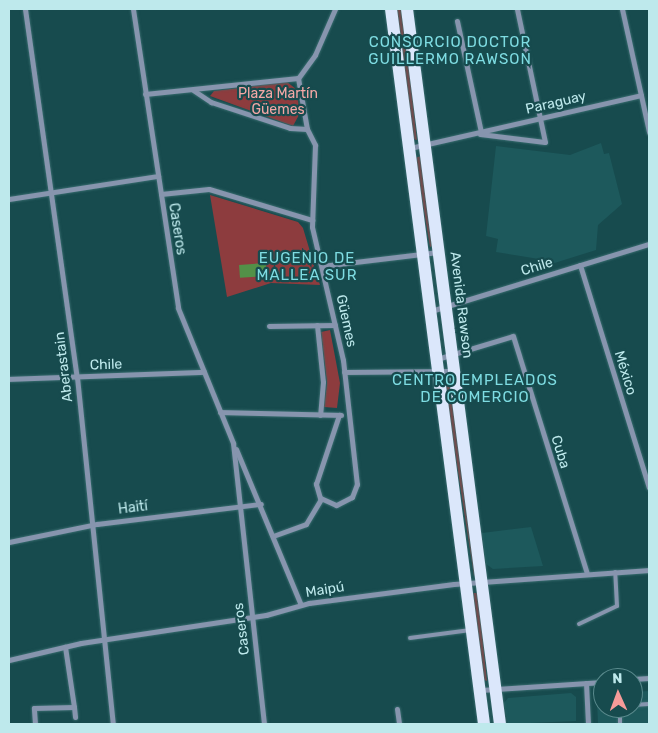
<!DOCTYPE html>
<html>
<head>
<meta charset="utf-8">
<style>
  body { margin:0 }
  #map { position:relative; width:658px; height:733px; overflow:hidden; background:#174b4e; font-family:Rubik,sans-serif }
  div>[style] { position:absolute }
  .built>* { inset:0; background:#1d595c }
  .green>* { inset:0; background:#8d3c3e }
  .water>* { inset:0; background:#529148; transform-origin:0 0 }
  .roads { filter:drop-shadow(0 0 1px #386b6e) drop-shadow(0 0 1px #386b6e) }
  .service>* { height:4px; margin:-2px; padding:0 2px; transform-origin:2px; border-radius:2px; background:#8795ae }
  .minor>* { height:5px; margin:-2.5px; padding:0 2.5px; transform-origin:2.5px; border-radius:2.5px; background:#8795ae }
  .primary>* { height:12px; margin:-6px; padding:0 6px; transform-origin:6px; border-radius:6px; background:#dbe7fb }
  span { translate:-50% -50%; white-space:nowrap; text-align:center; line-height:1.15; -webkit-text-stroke:4.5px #174b4e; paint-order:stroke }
  .park-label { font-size:14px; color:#f4a7a5 }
  .street-label { font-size:14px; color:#bee9ec }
  .neighbourhood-label { font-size:15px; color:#7edce2; letter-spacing:1px }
  .frame { position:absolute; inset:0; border:10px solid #bee9ec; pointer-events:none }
  .north { position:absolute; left:593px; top:668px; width:50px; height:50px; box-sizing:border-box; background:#174b4e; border:1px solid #5a8a8d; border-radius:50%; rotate:358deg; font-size:14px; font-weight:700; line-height:20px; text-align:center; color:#bee9ec }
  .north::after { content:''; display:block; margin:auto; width:18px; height:22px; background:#f59b99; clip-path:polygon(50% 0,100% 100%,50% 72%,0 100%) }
</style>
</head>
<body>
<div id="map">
  <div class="built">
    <div style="clip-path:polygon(601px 143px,604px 154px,609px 153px,622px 204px,598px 225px,596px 250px,545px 266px,545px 260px,496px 252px,498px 239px,486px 236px,496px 146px,570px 155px)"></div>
    <div style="clip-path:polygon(531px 527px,543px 566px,493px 569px,486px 564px,482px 533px)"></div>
    <div style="clip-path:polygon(649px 691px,649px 724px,598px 724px,597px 700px,603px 694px,603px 708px,633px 708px,633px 692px)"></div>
    <div style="clip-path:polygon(571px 693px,576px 697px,576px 721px,508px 724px,504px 703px,508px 698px)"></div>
  </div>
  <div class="green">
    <div style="clip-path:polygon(396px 9px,403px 9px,417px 140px,413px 139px)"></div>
    <div style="clip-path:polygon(287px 82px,296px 89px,300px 113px,293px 126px,210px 96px,214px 91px)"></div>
    <div style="clip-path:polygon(421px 156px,432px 246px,430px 247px,415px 158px)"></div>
    <div style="clip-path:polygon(210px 195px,298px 222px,303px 228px,320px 285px,271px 283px,227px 297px)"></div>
    <div style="clip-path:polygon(330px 330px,340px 383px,337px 408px,324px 407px,327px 383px,321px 332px)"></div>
    <div style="clip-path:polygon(450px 379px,475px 575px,474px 576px,444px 381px)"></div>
    <div style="clip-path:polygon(473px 593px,478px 593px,487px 681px,484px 680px)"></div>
  </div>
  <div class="water">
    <div style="left:266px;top:263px;width:13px;height:27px;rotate:86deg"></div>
  </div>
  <div class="roads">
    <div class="service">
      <div style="left:579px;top:624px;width:42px;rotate:-25.3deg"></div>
      <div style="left:617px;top:606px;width:34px;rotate:-93deg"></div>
      <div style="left:410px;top:638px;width:61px;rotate:-7.6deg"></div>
      <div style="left:633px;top:705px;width:16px;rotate:-4deg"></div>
      <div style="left:620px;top:708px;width:16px;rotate:90deg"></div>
    </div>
    <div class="minor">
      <div style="left:25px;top:9px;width:372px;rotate:82deg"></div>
      <div style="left:77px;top:377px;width:349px;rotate:84.1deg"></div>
      <div style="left:133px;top:9px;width:302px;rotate:81.4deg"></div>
      <div style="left:178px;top:308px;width:146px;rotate:67.8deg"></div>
      <div style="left:233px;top:443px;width:283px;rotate:83.7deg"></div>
      <div style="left:335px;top:9px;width:50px;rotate:113.5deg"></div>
      <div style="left:315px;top:55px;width:29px;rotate:126deg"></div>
      <div style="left:298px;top:78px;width:52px;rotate:80deg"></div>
      <div style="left:307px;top:129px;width:18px;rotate:63deg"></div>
      <div style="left:315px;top:145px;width:82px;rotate:92.1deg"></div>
      <div style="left:312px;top:227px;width:137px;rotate:76.9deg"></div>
      <div style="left:343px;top:360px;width:125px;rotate:83.6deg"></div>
      <div style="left:357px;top:484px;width:14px;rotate:111deg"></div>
      <div style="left:352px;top:497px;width:18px;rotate:153deg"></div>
      <div style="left:336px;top:505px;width:17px;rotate:-156deg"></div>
      <div style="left:320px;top:498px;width:15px;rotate:-106deg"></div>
      <div style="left:316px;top:484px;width:73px;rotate:-71.6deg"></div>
      <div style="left:622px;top:9px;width:126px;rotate:77.6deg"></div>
      <div style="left:457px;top:21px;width:114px;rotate:77.8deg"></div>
      <div style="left:193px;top:90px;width:22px;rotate:34deg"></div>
      <div style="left:211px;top:102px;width:83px;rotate:18.2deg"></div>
      <div style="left:290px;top:128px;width:17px;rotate:3deg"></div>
      <div style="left:145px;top:94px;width:154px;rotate:-6deg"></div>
      <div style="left:480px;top:134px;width:65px;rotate:7deg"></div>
      <div style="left:545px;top:142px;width:136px;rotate:-101.9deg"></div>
      <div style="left:410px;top:148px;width:237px;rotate:-12.9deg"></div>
      <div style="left:161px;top:194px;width:48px;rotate:-5.9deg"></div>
      <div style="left:209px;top:189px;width:108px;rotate:16.8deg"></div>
      <div style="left:9px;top:199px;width:151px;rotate:-8.8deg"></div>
      <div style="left:580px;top:265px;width:233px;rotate:72.8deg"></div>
      <div style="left:322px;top:266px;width:117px;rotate:-6.9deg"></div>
      <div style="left:431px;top:311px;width:228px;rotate:-17.1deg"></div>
      <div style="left:317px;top:325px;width:57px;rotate:84deg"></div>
      <div style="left:323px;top:382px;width:33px;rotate:95deg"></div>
      <div style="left:269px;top:326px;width:66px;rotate:-0.9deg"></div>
      <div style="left:437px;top:359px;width:79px;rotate:-16.8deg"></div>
      <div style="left:513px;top:336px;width:249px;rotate:72.7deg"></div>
      <div style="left:344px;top:372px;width:110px;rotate:-0.5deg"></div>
      <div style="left:9px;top:379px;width:195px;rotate:-2.1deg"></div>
      <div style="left:220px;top:412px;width:121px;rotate:1.4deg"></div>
      <div style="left:236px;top:449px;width:169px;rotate:67.4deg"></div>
      <div style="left:273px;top:536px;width:35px;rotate:-20deg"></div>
      <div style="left:306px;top:524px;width:29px;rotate:-59deg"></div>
      <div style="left:9px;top:542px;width:90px;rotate:-11.6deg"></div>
      <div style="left:97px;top:524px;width:165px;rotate:-7deg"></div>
      <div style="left:9px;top:660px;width:74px;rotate:-13.3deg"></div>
      <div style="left:81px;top:643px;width:187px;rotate:-8.6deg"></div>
      <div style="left:266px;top:615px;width:45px;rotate:-15.6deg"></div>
      <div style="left:309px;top:603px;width:146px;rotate:-7.5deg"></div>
      <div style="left:454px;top:584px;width:196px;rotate:-4.1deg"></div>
      <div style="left:633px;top:679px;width:16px;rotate:-4deg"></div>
      <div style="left:586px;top:683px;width:41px;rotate:87.2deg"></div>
      <div style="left:481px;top:690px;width:122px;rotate:-3.8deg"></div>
      <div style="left:74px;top:707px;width:10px;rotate:84deg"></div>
      <div style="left:397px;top:709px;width:15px;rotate:82deg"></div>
      <div style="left:35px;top:724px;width:16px;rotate:-94deg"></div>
      <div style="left:34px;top:708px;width:40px;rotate:-1.4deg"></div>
      <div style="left:74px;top:707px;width:61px;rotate:-98.5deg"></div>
    </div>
    <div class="primary">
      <div style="left:391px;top:9px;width:721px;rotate:82.59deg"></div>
      <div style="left:407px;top:9px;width:721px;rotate:82.59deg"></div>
    </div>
  </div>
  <div class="park-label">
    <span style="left:278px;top:102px">Plaza Martín<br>Güemes</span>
  </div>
  <div class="street-label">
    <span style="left:556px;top:103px;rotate:-13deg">Paraguay</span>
    <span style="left:177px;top:229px;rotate:81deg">Caseros</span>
    <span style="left:537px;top:267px;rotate:-17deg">Chile</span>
    <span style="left:461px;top:305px;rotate:83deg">Avenida Rawson</span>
    <span style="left:346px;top:321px;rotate:78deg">Güemes</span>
    <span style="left:106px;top:365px;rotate:-2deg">Chile</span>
    <span style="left:64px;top:367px;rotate:-97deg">Aberastain</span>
    <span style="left:625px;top:373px;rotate:73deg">México</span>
    <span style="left:560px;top:452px;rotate:73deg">Cuba</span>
    <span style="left:133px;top:508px;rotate:-7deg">Haití</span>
    <span style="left:325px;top:590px;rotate:-9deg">Maipú</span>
    <span style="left:242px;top:629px;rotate:-97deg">Caseros</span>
  </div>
  <div class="neighbourhood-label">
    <span style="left:450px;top:51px">CONSORCIO DOCTOR<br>GUILLERMO RAWSON</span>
    <span style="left:307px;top:267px">EUGENIO DE<br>MALLEA SUR</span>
    <span style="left:475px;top:389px">CENTRO EMPLEADOS<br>DE COMERCIO</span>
  </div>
  <div class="frame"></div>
  <div class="north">N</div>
</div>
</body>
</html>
